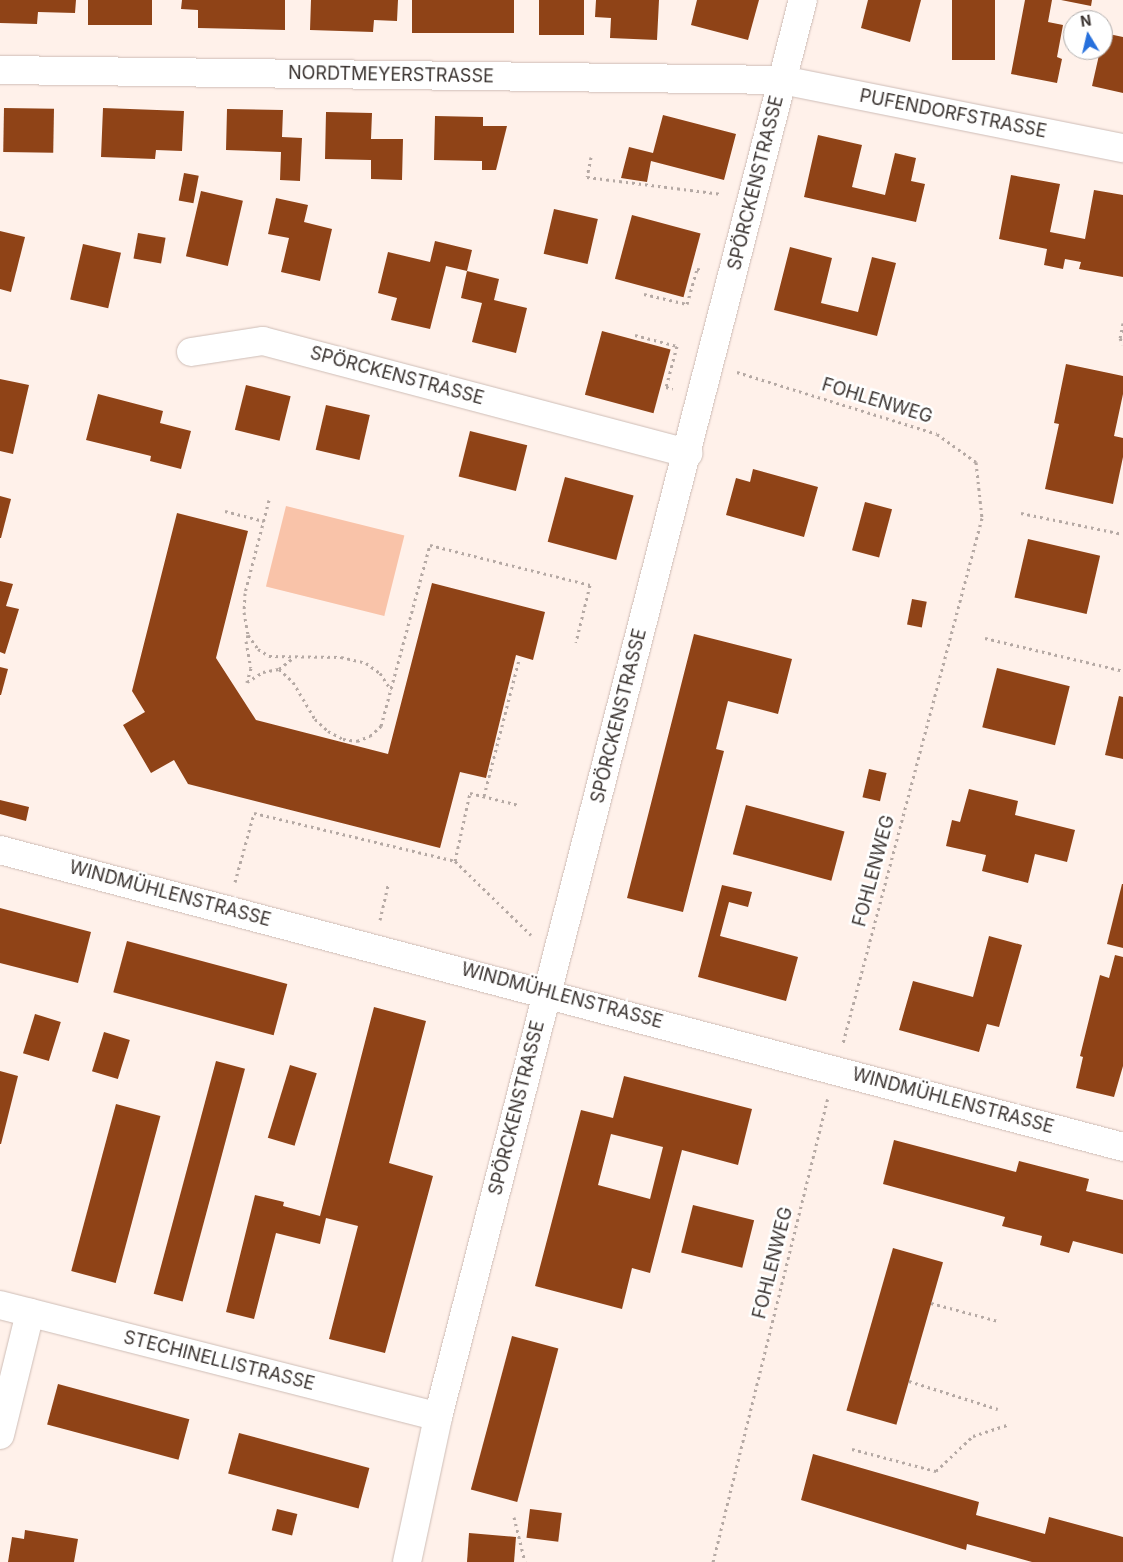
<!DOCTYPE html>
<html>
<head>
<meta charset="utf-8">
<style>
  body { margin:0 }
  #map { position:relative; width:1123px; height:1562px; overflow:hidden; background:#fff1ea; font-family:Inter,sans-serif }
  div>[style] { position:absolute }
  .green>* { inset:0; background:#f9c3a9; transform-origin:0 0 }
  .building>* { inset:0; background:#8f4317; transform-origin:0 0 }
  .path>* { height:3px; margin-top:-1.5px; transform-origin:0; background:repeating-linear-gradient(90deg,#b5a9a4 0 2.5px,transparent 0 6.5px) }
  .roads { filter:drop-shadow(0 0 1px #cebdb6) drop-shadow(0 0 1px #cebdb6) }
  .minor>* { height:28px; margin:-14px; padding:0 14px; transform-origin:14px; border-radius:14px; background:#fff }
  .tertiary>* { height:28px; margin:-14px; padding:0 14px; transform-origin:14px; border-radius:14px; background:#fff }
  span { translate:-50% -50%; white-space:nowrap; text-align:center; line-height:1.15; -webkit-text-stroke:5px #fff; paint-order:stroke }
  .street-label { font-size:18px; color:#3b3431 }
  .north { position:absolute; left:1063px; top:10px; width:50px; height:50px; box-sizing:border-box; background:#fff; border:1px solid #b1aead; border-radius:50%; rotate:351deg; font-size:14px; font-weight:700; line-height:20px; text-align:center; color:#3b3431 }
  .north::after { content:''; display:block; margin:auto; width:18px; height:22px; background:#2770dc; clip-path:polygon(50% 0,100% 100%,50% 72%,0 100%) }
</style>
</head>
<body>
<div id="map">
  <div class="green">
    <div style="left:286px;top:506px;width:122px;height:83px;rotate:14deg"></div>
  </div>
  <div class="building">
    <div style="clip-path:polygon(0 0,76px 0,75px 13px,38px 12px,37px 24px,0 23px)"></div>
    <div style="left:88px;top:0;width:64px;height:25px"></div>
    <div style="clip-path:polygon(182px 0,285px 0,285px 30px,198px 28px,198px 10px,181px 9px)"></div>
    <div style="clip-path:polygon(311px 0,398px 0,397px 21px,374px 20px,373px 32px,310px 30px)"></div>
    <div style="left:412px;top:0;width:102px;height:33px"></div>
    <div style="left:539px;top:0;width:45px;height:35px"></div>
    <div style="clip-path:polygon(596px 0,659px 0,657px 40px,610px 38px,611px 18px,595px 17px)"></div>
    <div style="clip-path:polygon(697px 0,759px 0,748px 40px,691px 25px)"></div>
    <div style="clip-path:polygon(868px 0,921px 0,910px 42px,861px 28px)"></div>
    <div style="left:952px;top:0;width:43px;height:60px"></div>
    <div style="clip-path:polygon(1025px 0,1052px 0,1048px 22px,1063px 25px,1057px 57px,1062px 59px,1057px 83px,1011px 74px)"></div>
    <div style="clip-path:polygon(1061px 0,1092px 0,1091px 6px)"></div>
    <div style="clip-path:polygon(1104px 33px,1123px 37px,1123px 93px,1092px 86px)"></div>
    <div style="left:4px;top:108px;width:50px;height:44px;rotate:1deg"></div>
    <div style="clip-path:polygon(103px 108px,184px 111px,182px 151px,156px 150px,155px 159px,101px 157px)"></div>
    <div style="clip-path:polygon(227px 109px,283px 110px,282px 137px,302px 138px,300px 181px,280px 180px,281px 152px,226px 150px)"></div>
    <div style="clip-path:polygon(326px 112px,372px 113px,371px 139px,403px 139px,402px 180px,371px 179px,371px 160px,325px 159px)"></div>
    <div style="clip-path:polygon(663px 115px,736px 134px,724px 180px,651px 161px,647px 182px,621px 178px,629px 147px,653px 153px)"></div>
    <div style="clip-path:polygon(435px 116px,483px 117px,483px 126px,507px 126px,496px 170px,482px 170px,482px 161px,434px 160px)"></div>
    <div style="clip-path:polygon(818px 135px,862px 145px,852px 187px,885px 195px,895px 153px,916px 158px,911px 181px,925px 184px,916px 222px,804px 197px)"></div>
    <div style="left:184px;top:173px;width:15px;height:28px;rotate:11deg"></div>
    <div style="clip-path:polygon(1011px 175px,1060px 184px,1050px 232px,1085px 239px,1094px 190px,1123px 195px,1123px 277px,1079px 269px,1081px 262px,1065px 259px,1063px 269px,1044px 265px,1047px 249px,999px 239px)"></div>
    <div style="left:201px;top:191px;width:43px;height:67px;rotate:13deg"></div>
    <div style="clip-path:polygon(276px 198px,308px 205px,304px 222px,332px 229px,320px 281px,281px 272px,289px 238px,268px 234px)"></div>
    <div style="left:554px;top:209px;width:45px;height:46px;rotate:13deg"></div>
    <div style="left:632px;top:215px;width:71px;height:66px;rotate:15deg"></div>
    <div style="clip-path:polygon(0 231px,25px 237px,11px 292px,0 289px)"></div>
    <div style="left:138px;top:233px;width:28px;height:26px;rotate:10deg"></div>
    <div style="clip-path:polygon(435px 241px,472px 250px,467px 271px,446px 266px,430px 329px,391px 320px,397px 298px,378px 293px,388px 252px,430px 262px)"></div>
    <div style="left:83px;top:244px;width:39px;height:57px;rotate:13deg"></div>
    <div style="clip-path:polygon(790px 247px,832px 258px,821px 303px,858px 312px,872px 257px,896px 263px,877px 336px,774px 310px)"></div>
    <div style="clip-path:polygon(467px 271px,499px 279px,494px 300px,527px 308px,516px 353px,472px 342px,482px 303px,461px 298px)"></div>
    <div style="left:602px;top:331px;width:71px;height:66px;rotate:15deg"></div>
    <div style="clip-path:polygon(1066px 364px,1123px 376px,1123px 394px,1114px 436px,1123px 438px,1123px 457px,1113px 504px,1045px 489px,1059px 424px,1054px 423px)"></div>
    <div style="clip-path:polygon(0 379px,29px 385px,13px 454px,0 451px)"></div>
    <div style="left:246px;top:385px;width:46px;height:46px;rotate:14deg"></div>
    <div style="clip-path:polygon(98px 394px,163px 411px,160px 423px,191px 431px,181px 469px,150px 461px,151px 456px,86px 440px)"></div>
    <div style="left:326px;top:405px;width:45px;height:46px;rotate:13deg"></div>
    <div style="left:470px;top:431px;width:59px;height:47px;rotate:14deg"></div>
    <div style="clip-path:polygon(753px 469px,818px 487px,804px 537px,726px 515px,736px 478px,750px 482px)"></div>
    <div style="left:565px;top:477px;width:71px;height:67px;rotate:15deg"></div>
    <div style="clip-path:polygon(0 496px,11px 499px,1px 538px,0 538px)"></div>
    <div style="left:865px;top:502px;width:28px;height:50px;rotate:15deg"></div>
    <div style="clip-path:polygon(177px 513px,248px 531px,216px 658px,256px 720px,388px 754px,432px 583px,545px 612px,533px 660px,516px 655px,486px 778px,460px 772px,440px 848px,188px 784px,174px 760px,151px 773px,123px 725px,145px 712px,132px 691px)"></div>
    <div style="left:1028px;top:539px;width:74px;height:60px;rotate:13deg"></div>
    <div style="clip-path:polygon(0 581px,13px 584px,6px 606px,19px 609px,5px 654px,0 652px)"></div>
    <div style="left:912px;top:599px;width:15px;height:26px;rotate:11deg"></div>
    <div style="clip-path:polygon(694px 634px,792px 659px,778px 714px,728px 701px,716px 749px,724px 751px,683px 912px,627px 898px)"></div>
    <div style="clip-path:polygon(0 667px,8px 669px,1px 695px,0 695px)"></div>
    <div style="left:997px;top:668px;width:75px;height:61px;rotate:14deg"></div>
    <div style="clip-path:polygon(1119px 696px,1123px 697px,1123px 759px,1105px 755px)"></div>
    <div style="left:869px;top:769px;width:18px;height:29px;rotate:13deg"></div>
    <div style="clip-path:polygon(969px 789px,1018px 801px,1015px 815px,1075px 830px,1067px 862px,1035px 854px,1028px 883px,982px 871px,986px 855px,946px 846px,952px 820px,960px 822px)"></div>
    <div style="clip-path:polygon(0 800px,29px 807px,26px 821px,0 814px)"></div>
    <div style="left:746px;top:805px;width:102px;height:51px;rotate:15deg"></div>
    <div style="clip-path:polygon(1122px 884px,1123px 884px,1123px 948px,1107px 944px)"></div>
    <div style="clip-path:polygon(722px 885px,752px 892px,748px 907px,729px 902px,720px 936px,798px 957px,786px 1001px,698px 977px)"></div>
    <div style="clip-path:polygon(0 908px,91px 932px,78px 983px,0 963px)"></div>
    <div style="clip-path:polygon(989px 936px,1022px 945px,999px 1027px,987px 1024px,979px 1052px,899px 1030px,913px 981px,973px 997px)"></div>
    <div style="left:127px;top:941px;width:166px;height:53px;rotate:15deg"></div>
    <div style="clip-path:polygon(1115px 955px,1123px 957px,1123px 1066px,1114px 1097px,1076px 1088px,1083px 1057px,1080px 1056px,1100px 975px,1109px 978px)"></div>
    <div style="clip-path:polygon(374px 1007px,426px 1021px,389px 1163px,433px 1176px,385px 1353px,329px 1339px,358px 1226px,326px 1218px,320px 1244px,276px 1233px,254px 1319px,226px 1312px,255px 1195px,284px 1202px,283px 1206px,320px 1216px)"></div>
    <div style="left:35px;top:1014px;width:27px;height:41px;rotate:17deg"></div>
    <div style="left:104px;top:1032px;width:27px;height:41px;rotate:17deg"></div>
    <div style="left:216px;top:1061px;width:30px;height:241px;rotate:15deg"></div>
    <div style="left:290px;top:1065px;width:28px;height:76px;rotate:17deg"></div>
    <div style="clip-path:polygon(0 1071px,18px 1076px,1px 1144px,0 1144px)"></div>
    <div style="clip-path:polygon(evenodd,624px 1076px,752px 1109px,738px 1165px,682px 1150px,650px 1273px,632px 1268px,622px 1309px,535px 1286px,581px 1110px,613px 1118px,624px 1076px,611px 1134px,663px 1147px,650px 1199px,598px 1185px,611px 1134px)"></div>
    <div style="left:116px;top:1104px;width:46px;height:173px;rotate:15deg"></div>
    <div style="clip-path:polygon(894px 1140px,1016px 1172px,1019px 1161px,1089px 1179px,1086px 1191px,1123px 1200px,1123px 1254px,1073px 1241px,1069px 1253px,1040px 1245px,1042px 1236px,1002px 1226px,1005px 1217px,883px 1184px)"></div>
    <div style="left:693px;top:1205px;width:63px;height:49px;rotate:14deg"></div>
    <div style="left:893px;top:1248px;width:52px;height:169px;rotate:16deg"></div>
    <div style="left:512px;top:1336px;width:48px;height:159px;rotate:15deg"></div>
    <div style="left:58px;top:1384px;width:136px;height:42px;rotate:15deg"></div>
    <div style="left:239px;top:1433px;width:135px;height:42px;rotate:15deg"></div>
    <div style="clip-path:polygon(813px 1454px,979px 1502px,976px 1515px,1045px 1534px,1049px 1517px,1123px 1537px,1123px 1562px,1032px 1562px,967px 1544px,966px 1550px,801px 1500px)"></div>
    <div style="left:277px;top:1509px;width:21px;height:22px;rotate:14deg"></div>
    <div style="left:530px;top:1509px;width:32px;height:29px;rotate:7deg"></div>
    <div style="clip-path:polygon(25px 1530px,78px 1539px,74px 1562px,8px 1562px,12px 1537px,24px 1539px)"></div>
    <div style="clip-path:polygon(469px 1533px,516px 1537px,514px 1562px,467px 1562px)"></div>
  </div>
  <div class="path">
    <div style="left:591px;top:157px;width:20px;rotate:101deg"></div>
    <div style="left:587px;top:177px;width:136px;rotate:7.2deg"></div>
    <div style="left:644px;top:294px;width:44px;rotate:13.1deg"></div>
    <div style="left:687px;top:304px;width:36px;rotate:-74deg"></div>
    <div style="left:697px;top:269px;width:6px;rotate:9deg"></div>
    <div style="left:1123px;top:323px;width:15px;rotate:101deg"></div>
    <div style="left:1120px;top:338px;width:7px;rotate:63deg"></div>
    <div style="left:635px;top:335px;width:43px;rotate:14.7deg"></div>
    <div style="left:677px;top:346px;width:42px;rotate:105deg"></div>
    <div style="left:666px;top:387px;width:7px;rotate:16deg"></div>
    <div style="left:737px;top:372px;width:209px;rotate:17.2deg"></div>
    <div style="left:937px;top:434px;width:48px;rotate:35.7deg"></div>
    <div style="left:976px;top:462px;width:56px;rotate:83.9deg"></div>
    <div style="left:982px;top:518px;width:543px;rotate:104.83deg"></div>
    <div style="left:269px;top:500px;width:96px;rotate:104.5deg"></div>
    <div style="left:245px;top:593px;width:19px;rotate:93deg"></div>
    <div style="left:244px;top:612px;width:23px;rotate:80deg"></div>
    <div style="left:248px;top:635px;width:17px;rotate:54deg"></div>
    <div style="left:258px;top:649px;width:13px;rotate:32deg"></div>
    <div style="left:269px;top:656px;width:72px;rotate:0.8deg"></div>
    <div style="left:341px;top:657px;width:26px;rotate:13deg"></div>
    <div style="left:366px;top:663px;width:17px;rotate:36deg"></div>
    <div style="left:380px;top:673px;width:20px;rotate:57deg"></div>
    <div style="left:225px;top:511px;width:40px;rotate:14.4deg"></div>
    <div style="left:1021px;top:513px;width:104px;rotate:11.6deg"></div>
    <div style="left:248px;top:635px;width:6px;rotate:108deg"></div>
    <div style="left:246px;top:641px;width:27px;rotate:80deg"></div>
    <div style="left:251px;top:668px;width:15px;rotate:106deg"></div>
    <div style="left:247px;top:682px;width:19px;rotate:-32deg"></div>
    <div style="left:263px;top:672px;width:16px;rotate:-11deg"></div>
    <div style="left:279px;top:669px;width:19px;rotate:43deg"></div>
    <div style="left:293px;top:682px;width:43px;rotate:59.3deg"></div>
    <div style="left:315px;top:719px;width:18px;rotate:43deg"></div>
    <div style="left:328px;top:731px;width:17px;rotate:28deg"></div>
    <div style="left:343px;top:739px;width:14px;rotate:8deg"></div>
    <div style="left:357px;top:741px;width:14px;rotate:-21deg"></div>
    <div style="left:370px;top:736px;width:15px;rotate:-42deg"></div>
    <div style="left:381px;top:726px;width:188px;rotate:-74.9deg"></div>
    <div style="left:430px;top:545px;width:165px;rotate:14deg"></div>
    <div style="left:590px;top:585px;width:59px;rotate:103.8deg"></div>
    <div style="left:985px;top:638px;width:142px;rotate:13.4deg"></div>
    <div style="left:279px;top:669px;width:18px;rotate:-38deg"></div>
    <div style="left:484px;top:796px;width:140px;rotate:-75.6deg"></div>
    <div style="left:455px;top:861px;width:106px;rotate:44.2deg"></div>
    <div style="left:235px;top:882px;width:72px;rotate:-74.6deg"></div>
    <div style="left:254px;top:813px;width:207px;rotate:13.4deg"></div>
    <div style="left:455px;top:861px;width:70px;rotate:-77.6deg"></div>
    <div style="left:470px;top:793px;width:50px;rotate:13.8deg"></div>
    <div style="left:380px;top:920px;width:37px;rotate:-77deg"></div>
    <div style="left:931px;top:1303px;width:69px;rotate:15deg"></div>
    <div style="left:909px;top:1381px;width:93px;rotate:17.5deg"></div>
    <div style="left:852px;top:1449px;width:87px;rotate:14.7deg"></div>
    <div style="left:936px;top:1471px;width:51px;rotate:-43.4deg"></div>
    <div style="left:973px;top:1436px;width:38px;rotate:-18deg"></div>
    <div style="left:514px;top:1517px;width:46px;rotate:76.3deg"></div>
    <div style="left:713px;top:1562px;width:477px;rotate:-76.1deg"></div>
  </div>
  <div class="roads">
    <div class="minor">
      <div style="left:0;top:70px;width:782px;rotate:0.73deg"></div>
      <div style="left:782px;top:80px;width:348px;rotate:11.3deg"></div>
      <div style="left:191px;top:352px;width:73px;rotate:-8.7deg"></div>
      <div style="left:263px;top:341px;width:440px;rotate:14.8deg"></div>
      <div style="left:0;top:1305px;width:452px;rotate:14.3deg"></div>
      <div style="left:0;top:1435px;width:126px;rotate:-76.2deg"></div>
      <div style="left:407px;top:1562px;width:148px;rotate:-77.9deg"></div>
      <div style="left:438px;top:1417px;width:1463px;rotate:-75.56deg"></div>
    </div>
    <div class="tertiary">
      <div style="left:0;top:850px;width:1162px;rotate:14.81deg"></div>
    </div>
  </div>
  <div class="street-label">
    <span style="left:391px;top:75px;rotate:1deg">NORDTMEYERSTRASSE</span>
    <span style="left:953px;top:114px;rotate:11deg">PUFENDORFSTRASSE</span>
    <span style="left:756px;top:183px;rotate:-76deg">SPÖRCKENSTRASSE</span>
    <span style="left:397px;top:376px;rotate:15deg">SPÖRCKENSTRASSE</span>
    <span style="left:877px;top:401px;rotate:17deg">FOHLENWEG</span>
    <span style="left:619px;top:716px;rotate:-76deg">SPÖRCKENSTRASSE</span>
    <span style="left:874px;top:871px;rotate:-75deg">FOHLENWEG</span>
    <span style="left:170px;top:894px;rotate:15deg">WINDMÜHLENSTRASSE</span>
    <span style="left:562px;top:996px;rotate:15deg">WINDMÜHLENSTRASSE</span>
    <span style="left:953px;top:1101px;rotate:15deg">WINDMÜHLENSTRASSE</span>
    <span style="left:517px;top:1108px;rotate:-76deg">SPÖRCKENSTRASSE</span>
    <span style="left:773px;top:1263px;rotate:-76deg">FOHLENWEG</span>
    <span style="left:219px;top:1361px;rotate:14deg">STECHINELLISTRASSE</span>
  </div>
  <div class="north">N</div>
</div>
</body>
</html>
